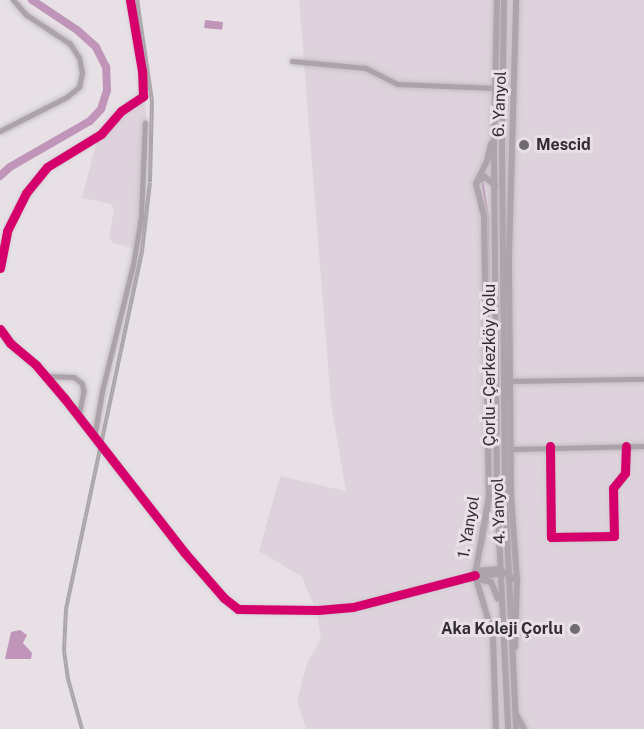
<!DOCTYPE html>
<html>
<head>
<meta charset="utf-8">
<style>
  body { margin:0 }
  #map { position:relative; width:644px; height:729px; overflow:hidden; background:#e7e1e6; font-family:"Public Sans",sans-serif }
  div>[style] { position:absolute }
  .built>* { inset:0; background:#ded3dc }
  .water>* { inset:0; background:#c095b9; transform-origin:0 0 }
  .stream>* { height:1.5px; margin:-0.75px; padding:0 0.75px; transform-origin:0.75px; border-radius:0.75px; background:#c095b9 }
  .river>* { height:8px; margin:-4px; padding:0 4px; transform-origin:4px; border-radius:4px; background:#c095b9 }
  .roads { filter:drop-shadow(0 0 2px #c2bec1) drop-shadow(0 0 2px #c2bec1) }
  .minor>* { height:4.5px; margin:-2.25px; padding:0 2.25px; transform-origin:2.25px; border-radius:2.25px; background:#aca2aa }
  .major>* { height:6px; margin:-3px; padding:0 3px; transform-origin:3px; border-radius:3px; background:#aea5ac }
  .rail>* { height:4px; margin-top:-2px; transform-origin:0; background:repeating-linear-gradient(90deg,#e9dfe7 0 4.5px,#aba5aa 0 9px); box-sizing:border-box; border-block:2px solid #aba5aa }
  .cycleway>* { height:9px; margin:-4.5px; padding:0 4.5px; transform-origin:4.5px; border-radius:4.5px; background:#d6006c }
  .dots>* { width:16px; height:16px; translate:-50% -50%; box-sizing:border-box; border:3px solid #e9dfe7; border-radius:50% }
  span { translate:-50% -50%; white-space:nowrap; text-align:center; line-height:1.15; -webkit-text-stroke:6px #e9dfe7; paint-order:stroke }
  .street-label { font-size:16px; color:#302c2f }
  .poi-label { font-size:16px; color:#302c2f; font-weight:700 }
  .left { translate:0 -50%; text-align:left }
  .right { translate:-100% -50%; text-align:right }
</style>
</head>
<body>
<div id="map">
  <div class="built">
    <div style="clip-path:polygon(299px 0,644px 0,644px 729px,306px 729px,297px 701px,307px 663px,321px 639px,317px 613px,302px 577px,259px 551px,280px 476px,346px 491px,331px 404px)"></div>
    <div style="clip-path:polygon(145px 100px,148px 151px,140px 250px,113px 243px,109px 238px,114px 209px,111px 204px,82px 198px,97px 140px,124px 112px)"></div>
  </div>
  <div class="water">
    <div style="left:205px;top:20px;width:18px;height:8px;rotate:6deg"></div>
    <div style="clip-path:polygon(20px 630px,27px 635px,23px 643px,32px 653px,31px 659px,5px 659px,11px 632px)"></div>
  </div>
  <div class="stream">
    <div style="left:483px;top:183px;width:36px;rotate:81deg"></div>
    <div style="left:489px;top:219px;width:98px;rotate:90deg"></div>
    <div style="left:490px;top:376px;width:61px;rotate:89.1deg"></div>
    <div style="left:483px;top:547px;width:49px;rotate:-79.4deg"></div>
  </div>
  <div class="river">
    <div style="left:0;top:176px;width:13px;rotate:-42deg"></div>
    <div style="left:10px;top:167px;width:92px;rotate:-29.9deg"></div>
    <div style="left:90px;top:121px;width:16px;rotate:-47deg"></div>
    <div style="left:101px;top:109px;width:20px;rotate:-72deg"></div>
    <div style="left:107px;top:90px;width:23px;rotate:-92deg"></div>
    <div style="left:106px;top:67px;width:22px;rotate:-117deg"></div>
    <div style="left:96px;top:47px;width:25px;rotate:-138deg"></div>
    <div style="left:77px;top:30px;width:54px;rotate:-146.3deg"></div>
  </div>
  <div class="roads">
    <div class="minor">
      <div style="left:292px;top:61px;width:74px;rotate:5.4deg"></div>
      <div style="left:366px;top:68px;width:35px;rotate:27deg"></div>
      <div style="left:397px;top:84px;width:98px;rotate:2.3deg"></div>
      <div style="left:0;top:131px;width:75px;rotate:-26.9deg"></div>
      <div style="left:67px;top:97px;width:16px;rotate:-40deg"></div>
      <div style="left:79px;top:87px;width:14px;rotate:-78deg"></div>
      <div style="left:82px;top:73px;width:15px;rotate:-101deg"></div>
      <div style="left:79px;top:58px;width:17px;rotate:-123deg"></div>
      <div style="left:70px;top:44px;width:53px;rotate:-146.6deg"></div>
      <div style="left:26px;top:15px;width:20px;rotate:-131deg"></div>
      <div style="left:0;top:268px;width:38px;rotate:-79deg"></div>
      <div style="left:7px;top:231px;width:42px;rotate:-63.4deg"></div>
      <div style="left:26px;top:193px;width:33px;rotate:-51deg"></div>
      <div style="left:47px;top:167px;width:63px;rotate:-31.4deg"></div>
      <div style="left:101px;top:134px;width:30px;rotate:-49deg"></div>
      <div style="left:121px;top:111px;width:27px;rotate:-34deg"></div>
      <div style="left:143px;top:96px;width:25px;rotate:-92deg"></div>
      <div style="left:142px;top:71px;width:72px;rotate:-99.6deg"></div>
      <div style="left:0;top:329px;width:17px;rotate:54deg"></div>
      <div style="left:10px;top:343px;width:34px;rotate:40deg"></div>
      <div style="left:36px;top:365px;width:45px;rotate:49.5deg"></div>
      <div style="left:65px;top:399px;width:194px;rotate:52.1deg"></div>
      <div style="left:184px;top:552px;width:61px;rotate:49deg"></div>
      <div style="left:224px;top:598px;width:18px;rotate:38deg"></div>
      <div style="left:238px;top:609px;width:80px;rotate:0.7deg"></div>
      <div style="left:318px;top:610px;width:35px;rotate:-5deg"></div>
      <div style="left:353px;top:607px;width:126px;rotate:-14.7deg"></div>
      <div style="left:46px;top:376px;width:28px;rotate:2deg"></div>
      <div style="left:74px;top:377px;width:10px;rotate:37deg"></div>
      <div style="left:82px;top:383px;width:8px;rotate:76deg"></div>
      <div style="left:84px;top:391px;width:26px;rotate:101deg"></div>
      <div style="left:511px;top:381px;width:133px;rotate:-0.9deg"></div>
      <div style="left:94px;top:438px;width:48px;rotate:-80.3deg"></div>
      <div style="left:102px;top:391px;width:130px;rotate:-76.2deg"></div>
      <div style="left:133px;top:265px;width:49px;rotate:-80.5deg"></div>
      <div style="left:141px;top:217px;width:94px;rotate:-87.6deg"></div>
      <div style="left:550px;top:446px;width:91px;rotate:89.4deg"></div>
      <div style="left:551px;top:537px;width:63px;rotate:-0.9deg"></div>
      <div style="left:614px;top:536px;width:48px;rotate:-91.2deg"></div>
      <div style="left:613px;top:488px;width:19px;rotate:-51deg"></div>
      <div style="left:625px;top:473px;width:27px;rotate:-88deg"></div>
      <div style="left:511px;top:449px;width:133px;rotate:-1.3deg"></div>
    </div>
    <div class="major">
      <div style="left:497px;top:0;width:149px;rotate:91.2deg"></div>
      <div style="left:494px;top:149px;width:343px;rotate:89.5deg"></div>
      <div style="left:497px;top:492px;width:237px;rotate:87.3deg"></div>
      <div style="left:504px;top:0;width:149px;rotate:90.8deg"></div>
      <div style="left:502px;top:149px;width:343px;rotate:89.5deg"></div>
      <div style="left:505px;top:492px;width:237px;rotate:87.3deg"></div>
      <div style="left:491px;top:144px;width:17px;rotate:103deg"></div>
      <div style="left:487px;top:161px;width:25px;rotate:116deg"></div>
      <div style="left:476px;top:184px;width:34px;rotate:76deg"></div>
      <div style="left:484px;top:217px;width:279px;rotate:89deg"></div>
      <div style="left:489px;top:496px;width:80px;rotate:100deg"></div>
      <div style="left:475px;top:575px;width:64px;rotate:73.6deg"></div>
      <div style="left:493px;top:636px;width:93px;rotate:88.2deg"></div>
      <div style="left:478px;top:181px;width:8px;rotate:-30deg"></div>
      <div style="left:485px;top:177px;width:13px;rotate:39deg"></div>
      <div style="left:475px;top:571px;width:24px;rotate:-5deg"></div>
      <div style="left:499px;top:569px;width:22px;rotate:34deg"></div>
      <div style="left:479px;top:577px;width:22px;rotate:-10deg"></div>
      <div style="left:475px;top:578px;width:16px;rotate:14deg"></div>
      <div style="left:491px;top:582px;width:18px;rotate:68deg"></div>
      <div style="left:515px;top:647px;width:66px;rotate:-88.3deg"></div>
      <div style="left:517px;top:581px;width:85px;rotate:-94deg"></div>
      <div style="left:511px;top:496px;width:239px;rotate:-90.5deg"></div>
      <div style="left:509px;top:257px;width:257px;rotate:-88.4deg"></div>
      <div style="left:516px;top:714px;width:17px;rotate:62deg"></div>
    </div>
  </div>
  <div class="rail">
    <div style="left:82px;top:729px;width:52px;rotate:-105.6deg"></div>
    <div style="left:68px;top:679px;width:28px;rotate:-98deg"></div>
    <div style="left:64px;top:651px;width:42px;rotate:-87.3deg"></div>
    <div style="left:66px;top:609px;width:366px;rotate:-78deg"></div>
    <div style="left:142px;top:251px;width:69px;rotate:-83.4deg"></div>
    <div style="left:150px;top:182px;width:81px;rotate:-88.6deg"></div>
    <div style="left:152px;top:101px;width:102px;rotate:-98.4deg"></div>
  </div>
  <div class="cycleway">
    <div style="left:0;top:268px;width:38px;rotate:-79deg"></div>
    <div style="left:7px;top:231px;width:42px;rotate:-63.4deg"></div>
    <div style="left:26px;top:193px;width:33px;rotate:-51deg"></div>
    <div style="left:47px;top:167px;width:63px;rotate:-31.4deg"></div>
    <div style="left:101px;top:134px;width:30px;rotate:-49deg"></div>
    <div style="left:121px;top:111px;width:27px;rotate:-34deg"></div>
    <div style="left:143px;top:96px;width:25px;rotate:-92deg"></div>
    <div style="left:142px;top:71px;width:72px;rotate:-99.6deg"></div>
    <div style="left:0;top:329px;width:17px;rotate:54deg"></div>
    <div style="left:10px;top:343px;width:34px;rotate:40deg"></div>
    <div style="left:36px;top:365px;width:45px;rotate:49.5deg"></div>
    <div style="left:65px;top:399px;width:194px;rotate:52.1deg"></div>
    <div style="left:184px;top:552px;width:61px;rotate:49deg"></div>
    <div style="left:224px;top:598px;width:18px;rotate:38deg"></div>
    <div style="left:238px;top:609px;width:80px;rotate:0.7deg"></div>
    <div style="left:318px;top:610px;width:35px;rotate:-5deg"></div>
    <div style="left:353px;top:607px;width:126px;rotate:-14.7deg"></div>
    <div style="left:550px;top:446px;width:91px;rotate:89.4deg"></div>
    <div style="left:551px;top:537px;width:63px;rotate:-0.9deg"></div>
    <div style="left:614px;top:536px;width:48px;rotate:-91.2deg"></div>
    <div style="left:613px;top:488px;width:19px;rotate:-51deg"></div>
    <div style="left:625px;top:473px;width:27px;rotate:-88deg"></div>
  </div>
  <div class="dots">
    <div style="left:524px;top:145px;background:#706b6f"></div>
    <div style="left:575px;top:629px;background:#706b6f"></div>
  </div>
  <div class="street-label">
    <span style="left:500px;top:104px;rotate:-88deg">6. Yanyol</span>
    <span style="left:490px;top:365px;rotate:-90deg">Çorlu - Çerkezköy Yolu</span>
    <span style="left:499px;top:511px;rotate:-92deg">4. Yanyol</span>
    <span style="left:469px;top:527px;rotate:-80deg">1. Yanyol</span>
  </div>
  <div class="poi-label">
    <span class="left" style="left:536px;top:145px">Mescid</span>
    <span class="right" style="left:563px;top:629px">Aka Koleji Çorlu</span>
  </div>
</div>
</body>
</html>
